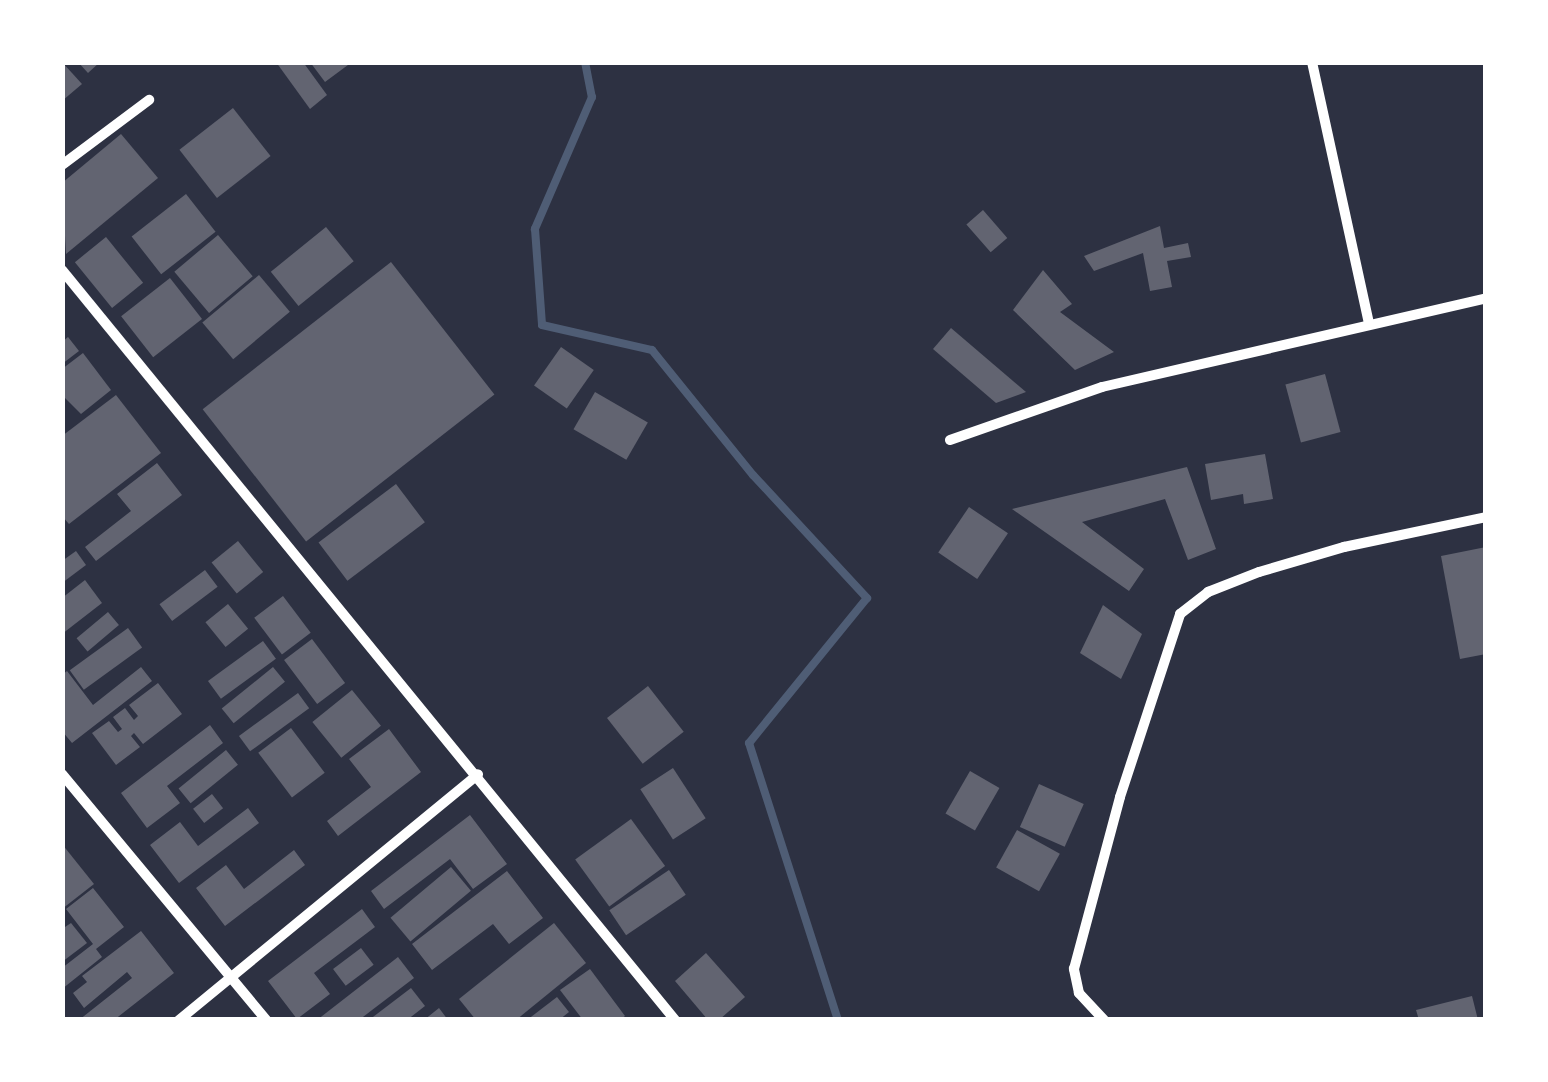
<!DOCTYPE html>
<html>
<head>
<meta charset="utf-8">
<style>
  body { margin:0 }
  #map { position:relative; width:1548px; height:1082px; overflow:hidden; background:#2d3142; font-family:"Archivo Narrow",sans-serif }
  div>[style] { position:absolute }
  .stream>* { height:8px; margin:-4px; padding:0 4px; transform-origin:4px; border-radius:4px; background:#4f5d75 }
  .building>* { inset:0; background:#626471; transform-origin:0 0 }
  .minor>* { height:10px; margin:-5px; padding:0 5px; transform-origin:5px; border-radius:5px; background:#fff }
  span { translate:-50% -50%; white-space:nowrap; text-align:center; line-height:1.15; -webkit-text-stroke:10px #fff; paint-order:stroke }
  .frame { position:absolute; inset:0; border:65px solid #fff; pointer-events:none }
</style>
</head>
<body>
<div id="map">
  <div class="stream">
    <div style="left:585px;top:62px;width:36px;rotate:79deg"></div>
    <div style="left:592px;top:97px;width:144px;rotate:113.4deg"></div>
    <div style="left:535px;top:229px;width:96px;rotate:85.8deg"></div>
    <div style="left:542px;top:325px;width:113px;rotate:12.8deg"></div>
    <div style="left:652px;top:350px;width:161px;rotate:51.1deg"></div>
    <div style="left:753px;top:475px;width:168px;rotate:47.2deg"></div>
    <div style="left:867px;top:598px;width:187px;rotate:129.1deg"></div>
    <div style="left:749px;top:743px;width:291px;rotate:72.2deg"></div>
  </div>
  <div class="building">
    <div style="clip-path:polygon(62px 62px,82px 84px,62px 101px)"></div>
    <div style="clip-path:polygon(78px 62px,100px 62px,88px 73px)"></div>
    <div style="clip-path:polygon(276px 62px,303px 62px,327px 95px,310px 109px)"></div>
    <div style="clip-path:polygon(310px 62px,352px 62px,325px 82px)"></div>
    <div style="left:233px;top:108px;width:61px;height:68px;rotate:52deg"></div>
    <div style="clip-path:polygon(121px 134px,158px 178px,66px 254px,62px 183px)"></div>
    <div style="left:186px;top:194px;width:48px;height:69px;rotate:52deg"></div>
    <div style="left:983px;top:210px;width:37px;height:22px;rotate:49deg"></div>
    <div style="clip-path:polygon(1160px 226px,1164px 248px,1188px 243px,1191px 257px,1167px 261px,1172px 287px,1150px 291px,1143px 253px,1094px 271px,1084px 256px)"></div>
    <div style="left:326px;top:227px;width:44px;height:71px;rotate:51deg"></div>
    <div style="left:218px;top:235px;width:54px;height:57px;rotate:50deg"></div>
    <div style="left:106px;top:237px;width:59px;height:40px;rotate:51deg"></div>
    <div style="left:391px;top:262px;width:168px;height:239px;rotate:52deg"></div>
    <div style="clip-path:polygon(1043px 270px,1072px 304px,1060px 312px,1114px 352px,1075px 370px,1013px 310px)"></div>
    <div style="left:259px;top:275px;width:48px;height:74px;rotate:50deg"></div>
    <div style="left:170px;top:278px;width:52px;height:62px;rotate:52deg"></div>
    <div style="clip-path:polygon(951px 328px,1026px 392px,996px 403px,933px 349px)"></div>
    <div style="clip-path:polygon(68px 337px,79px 351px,62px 364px,62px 342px)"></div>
    <div style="left:561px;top:347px;width:40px;height:47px;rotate:35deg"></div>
    <div style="clip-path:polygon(83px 353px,111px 390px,81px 414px,62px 395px,62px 369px)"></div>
    <div style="left:1325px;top:374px;width:60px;height:41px;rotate:75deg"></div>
    <div style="left:595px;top:392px;width:61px;height:43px;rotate:30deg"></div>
    <div style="clip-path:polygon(116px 395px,161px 453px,69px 524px,62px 516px,62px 436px)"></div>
    <div style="clip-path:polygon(1265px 454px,1273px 499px,1244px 504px,1243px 494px,1211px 500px,1205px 464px)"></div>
    <div style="clip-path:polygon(157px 463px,182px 495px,96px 561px,85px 547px,131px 511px,117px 494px)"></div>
    <div style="clip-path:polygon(1187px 467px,1216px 549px,1188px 560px,1165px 499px,1082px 522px,1144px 569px,1129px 591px,1012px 509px)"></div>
    <div style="left:396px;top:484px;width:48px;height:97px;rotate:53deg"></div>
    <div style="left:969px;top:507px;width:47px;height:55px;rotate:34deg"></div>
    <div style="left:238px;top:541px;width:40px;height:34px;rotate:51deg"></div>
    <div style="clip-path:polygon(1486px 547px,1486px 654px,1460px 659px,1441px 556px)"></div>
    <div style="clip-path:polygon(76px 551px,86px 565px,62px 583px,62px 561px)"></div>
    <div style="left:205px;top:570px;width:21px;height:57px;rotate:53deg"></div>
    <div style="clip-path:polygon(85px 580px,102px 603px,62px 634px,62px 598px)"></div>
    <div style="left:283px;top:596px;width:46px;height:36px;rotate:53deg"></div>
    <div style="left:228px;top:604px;width:32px;height:29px;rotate:51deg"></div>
    <div style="clip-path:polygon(1103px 605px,1142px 634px,1121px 679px,1080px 653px)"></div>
    <div style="left:108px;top:612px;width:17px;height:41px;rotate:50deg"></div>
    <div style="left:128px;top:628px;width:24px;height:72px;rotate:54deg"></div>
    <div style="left:312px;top:639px;width:55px;height:35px;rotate:53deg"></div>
    <div style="left:263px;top:641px;width:22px;height:68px;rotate:54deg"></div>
    <div style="clip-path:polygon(141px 667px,152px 681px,72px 743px,62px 731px,62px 675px,67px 671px,93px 705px)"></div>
    <div style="left:273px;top:667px;width:19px;height:66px;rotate:51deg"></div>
    <div style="clip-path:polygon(158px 683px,182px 714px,143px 744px,134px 733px,131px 736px,140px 747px,116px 765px,92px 733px,109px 721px,118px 732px,122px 729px,113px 717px,125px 708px,134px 720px,138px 716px,129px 705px)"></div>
    <div style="left:648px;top:686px;width:58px;height:52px;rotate:52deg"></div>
    <div style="left:352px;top:690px;width:46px;height:51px;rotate:51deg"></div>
    <div style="left:298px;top:693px;width:19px;height:73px;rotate:54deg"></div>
    <div style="clip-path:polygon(210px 725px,223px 743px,167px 786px,180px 803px,147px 828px,121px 793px)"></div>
    <div style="left:291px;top:728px;width:56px;height:41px;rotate:53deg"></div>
    <div style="clip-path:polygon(389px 729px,421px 772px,338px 836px,327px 821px,371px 787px,349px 759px)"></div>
    <div style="left:226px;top:750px;width:19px;height:61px;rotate:51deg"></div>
    <div style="left:673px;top:768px;width:60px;height:39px;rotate:57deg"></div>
    <div style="left:970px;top:771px;width:34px;height:49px;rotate:30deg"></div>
    <div style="left:1039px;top:784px;width:49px;height:47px;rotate:24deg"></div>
    <div style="left:212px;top:794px;width:18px;height:24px;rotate:52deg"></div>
    <div style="clip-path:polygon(248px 808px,259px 823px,179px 883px,150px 845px,180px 822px,198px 846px)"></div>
    <div style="clip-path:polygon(470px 815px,507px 864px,473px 889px,450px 859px,384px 909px,371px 891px)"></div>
    <div style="left:631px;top:819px;width:58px;height:69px;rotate:54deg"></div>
    <div style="left:1017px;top:830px;width:49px;height:43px;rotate:29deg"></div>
    <div style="clip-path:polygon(62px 844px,94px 884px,62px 909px)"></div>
    <div style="clip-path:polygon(294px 850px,305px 865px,225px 926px,196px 888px,226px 865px,244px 889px)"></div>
    <div style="left:451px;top:867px;width:31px;height:79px;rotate:50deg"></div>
    <div style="left:669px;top:870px;width:30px;height:72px;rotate:56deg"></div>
    <div style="clip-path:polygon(507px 871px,543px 918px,509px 944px,493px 924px,432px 970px,412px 944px)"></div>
    <div style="clip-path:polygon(93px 888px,124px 927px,96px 949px,102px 957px,62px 989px,62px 968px,93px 944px,66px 909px)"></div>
    <div style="clip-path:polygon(362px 909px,375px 927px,314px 973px,330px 994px,297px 1019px,268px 981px)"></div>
    <div style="clip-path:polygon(71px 923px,87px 943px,62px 962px,62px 929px)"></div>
    <div style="clip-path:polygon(554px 923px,586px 963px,516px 1020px,476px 1020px,459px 999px)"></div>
    <div style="clip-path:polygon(141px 931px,174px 973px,114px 1020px,79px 1020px,132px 978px,127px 972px,84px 1008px,73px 993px,87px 982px,82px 976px)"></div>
    <div style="left:361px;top:948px;width:21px;height:35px;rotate:53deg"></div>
    <div style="clip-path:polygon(706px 953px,745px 997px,719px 1020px,708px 1020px,675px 981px)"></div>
    <div style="clip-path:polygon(398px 957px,414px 978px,359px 1020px,317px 1020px)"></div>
    <div style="clip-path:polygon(590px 969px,625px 1016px,620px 1020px,583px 1020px,560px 990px)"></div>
    <div style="clip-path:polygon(411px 988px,425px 1006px,407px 1020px,369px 1020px)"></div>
    <div style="clip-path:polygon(1472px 996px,1478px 1020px,1419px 1020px,1416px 1010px)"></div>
    <div style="clip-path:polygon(557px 997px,569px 1012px,559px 1020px,527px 1020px)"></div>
    <div style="clip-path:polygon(439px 1008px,448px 1020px,424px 1020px)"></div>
  </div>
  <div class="minor">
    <div style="left:1312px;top:62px;width:268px;rotate:77.7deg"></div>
    <div style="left:62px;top:165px;width:109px;rotate:-36.8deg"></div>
    <div style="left:62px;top:270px;width:969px;rotate:50.74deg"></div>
    <div style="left:950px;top:440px;width:161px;rotate:-19.2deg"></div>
    <div style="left:1102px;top:387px;width:394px;rotate:-13deg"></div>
    <div style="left:62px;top:774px;width:320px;rotate:50.3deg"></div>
    <div style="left:179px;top:1020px;width:387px;rotate:-39.4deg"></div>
    <div style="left:1104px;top:1020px;width:37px;rotate:-133deg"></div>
    <div style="left:1079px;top:993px;width:25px;rotate:-102deg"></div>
    <div style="left:1074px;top:969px;width:178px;rotate:-75deg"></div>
    <div style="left:1120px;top:797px;width:193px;rotate:-71.8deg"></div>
    <div style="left:1180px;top:614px;width:36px;rotate:-38deg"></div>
    <div style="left:1208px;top:592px;width:55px;rotate:-21.4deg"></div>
    <div style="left:1259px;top:572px;width:89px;rotate:-16.4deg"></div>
    <div style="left:1344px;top:547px;width:145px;rotate:-11.9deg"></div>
  </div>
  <div class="frame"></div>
</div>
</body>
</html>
